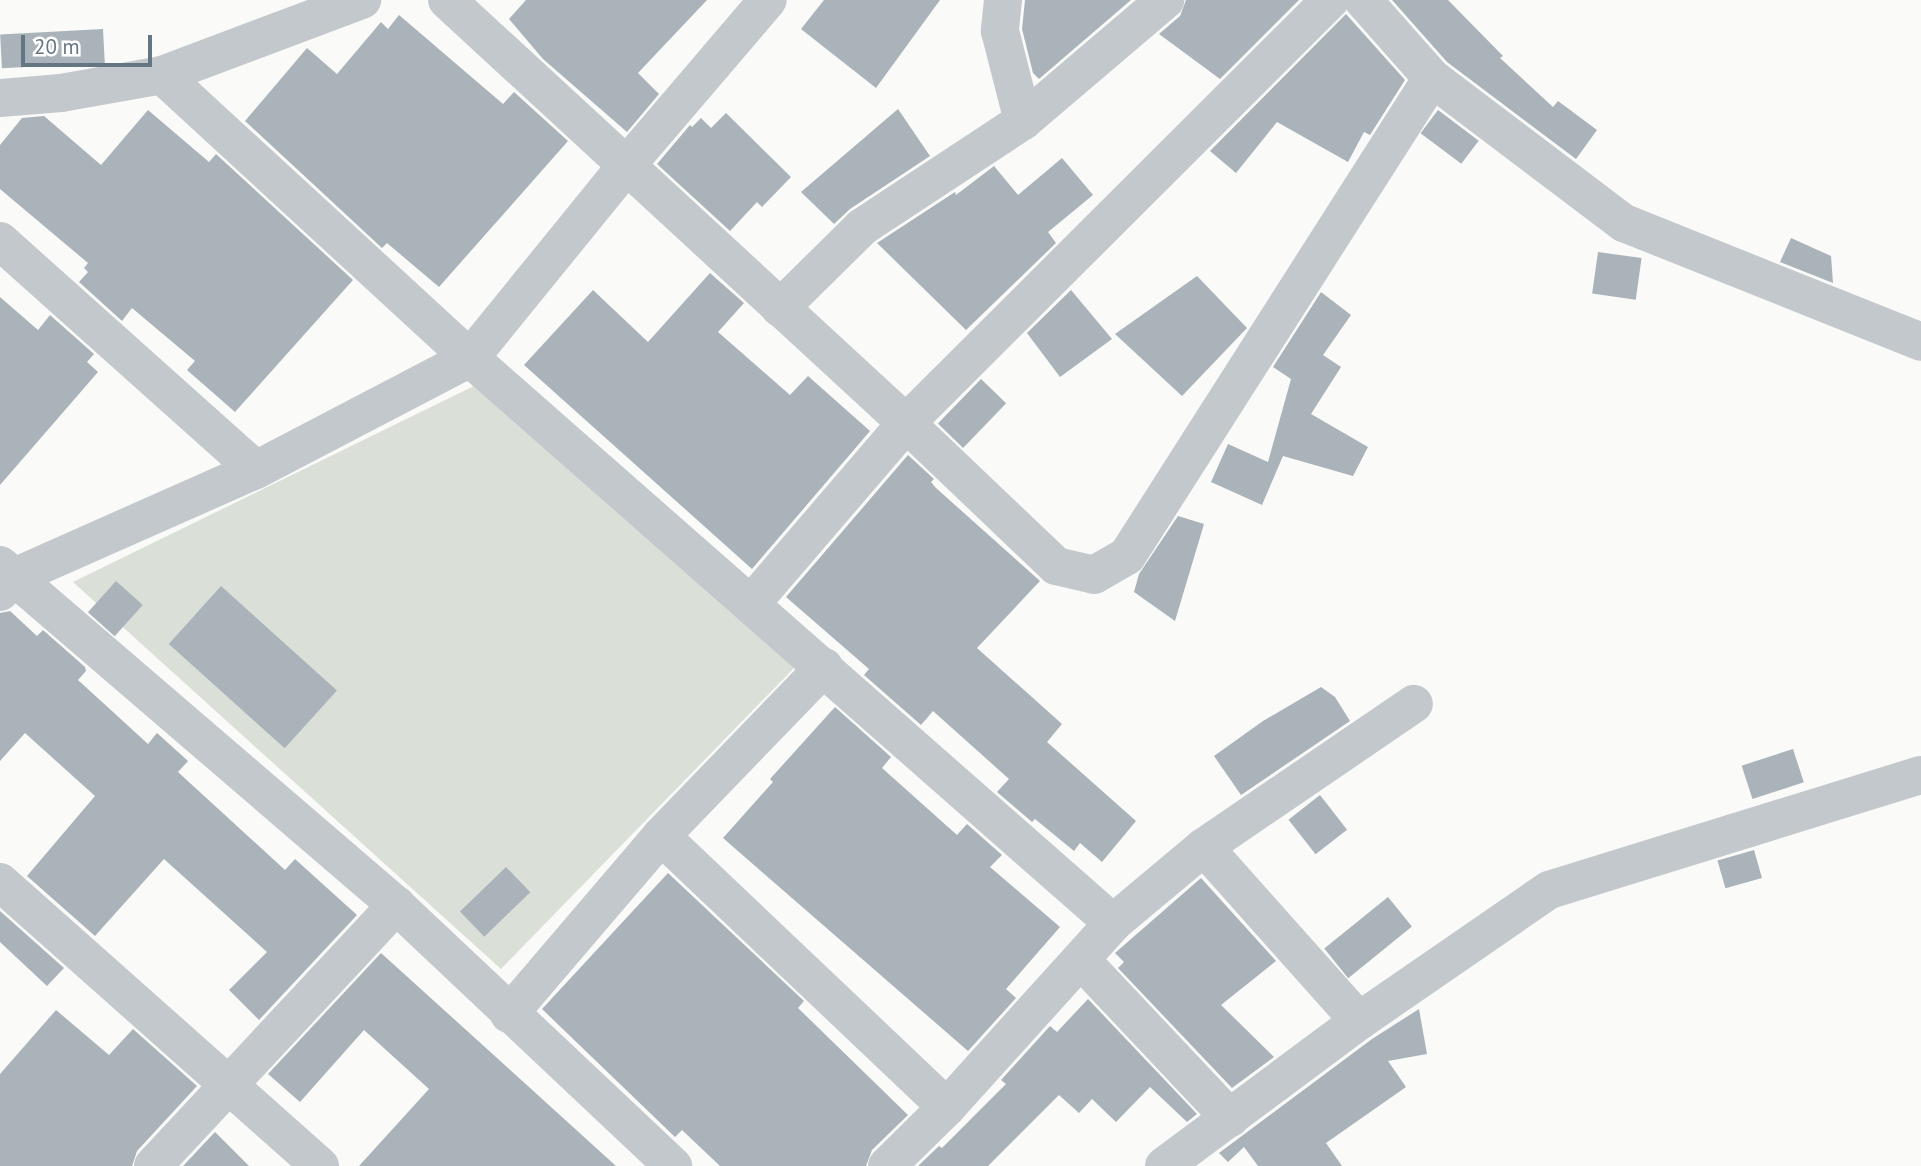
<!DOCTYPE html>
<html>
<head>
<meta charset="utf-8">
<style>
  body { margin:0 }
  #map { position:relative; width:1921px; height:1166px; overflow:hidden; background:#fafaf8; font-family:"PT Sans",sans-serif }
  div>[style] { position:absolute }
  .green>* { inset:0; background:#dadfd7 }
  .building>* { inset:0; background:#aab3b9; transform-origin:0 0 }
  .street>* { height:38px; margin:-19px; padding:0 19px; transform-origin:19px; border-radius:19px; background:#c3c8cc }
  span { translate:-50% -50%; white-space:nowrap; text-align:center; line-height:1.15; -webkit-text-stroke:7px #fff; paint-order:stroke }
  .scale { position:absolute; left:21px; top:35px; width:131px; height:32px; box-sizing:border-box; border:4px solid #657683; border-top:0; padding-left:9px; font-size:21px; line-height:24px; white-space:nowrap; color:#657683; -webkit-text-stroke:5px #fff; paint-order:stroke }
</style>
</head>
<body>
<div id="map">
  <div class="green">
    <div style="clip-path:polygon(478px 384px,796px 666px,501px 969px,73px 582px)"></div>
  </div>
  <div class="building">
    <div style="clip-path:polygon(526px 0,707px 0,638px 73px,659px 94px,627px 132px,543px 59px,509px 19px)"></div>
    <div style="clip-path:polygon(824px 0,940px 0,876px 88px,801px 29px)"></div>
    <div style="clip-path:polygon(1025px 0,1131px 0,1039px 79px,1033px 73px,1022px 29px)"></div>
    <div style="clip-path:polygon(1186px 0,1299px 0,1220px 79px,1159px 34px,1180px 16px)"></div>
    <div style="clip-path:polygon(1392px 0,1448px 0,1503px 56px,1500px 58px,1553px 107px,1558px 101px,1597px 130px,1576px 159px,1447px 62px)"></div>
    <div style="clip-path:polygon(1346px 14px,1405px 80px,1370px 135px,1364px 132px,1348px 162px,1277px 122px,1236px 173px,1210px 151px)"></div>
    <div style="clip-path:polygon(399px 15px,503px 104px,514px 92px,568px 141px,439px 287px,387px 243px,382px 248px,245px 121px,307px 48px,337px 74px,381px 22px,388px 29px)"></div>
    <div style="left:103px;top:29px;width:34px;height:103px;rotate:87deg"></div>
    <div style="clip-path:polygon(898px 109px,930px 156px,850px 209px,834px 224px,801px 192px)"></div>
    <div style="clip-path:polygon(148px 110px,209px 162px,216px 154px,353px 280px,235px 412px,187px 370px,195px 361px,132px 308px,122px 321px,79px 282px,88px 272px,84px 268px,88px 263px,0 189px,0 145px,22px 118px,44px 116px,101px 165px)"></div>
    <div style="left:1438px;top:110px;width:51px;height:29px;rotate:37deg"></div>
    <div style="clip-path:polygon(726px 113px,791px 177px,762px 207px,757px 202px,730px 231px,657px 164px,690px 125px,692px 127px,701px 118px,711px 128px)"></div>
    <div style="clip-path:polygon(1062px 158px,1093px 195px,1048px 232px,1056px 243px,966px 330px,877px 243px,955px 192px,956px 195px,994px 166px,1018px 195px)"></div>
    <div style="clip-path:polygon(1791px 238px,1831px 256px,1833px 283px,1780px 262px)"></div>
    <div style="left:1598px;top:252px;width:44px;height:42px;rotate:8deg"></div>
    <div style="clip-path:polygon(710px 273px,744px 303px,718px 332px,790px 395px,808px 376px,870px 431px,752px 569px,524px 365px,593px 290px,648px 342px)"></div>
    <div style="clip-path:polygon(1197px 276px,1247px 328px,1182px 396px,1115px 334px)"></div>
    <div style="clip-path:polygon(1071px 290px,1112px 339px,1060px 377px,1027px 333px)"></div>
    <div style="clip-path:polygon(1321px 292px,1351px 315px,1323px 355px,1341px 367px,1311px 414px,1368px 447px,1353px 476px,1283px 456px,1262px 505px,1211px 482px,1228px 444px,1268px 462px,1291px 379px,1273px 367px)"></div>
    <div style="clip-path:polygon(0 297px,38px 330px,50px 315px,94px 354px,87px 362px,98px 372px,0 485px)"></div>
    <div style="left:981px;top:379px;width:35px;height:62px;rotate:44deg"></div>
    <div style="clip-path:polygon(908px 455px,934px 479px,931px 482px,936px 488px,1040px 581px,977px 648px,1062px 724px,1047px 742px,1136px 821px,1102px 862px,1080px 843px,1074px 851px,1035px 819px,1032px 822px,997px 792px,1009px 779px,933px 711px,921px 725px,864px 675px,869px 669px,786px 597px)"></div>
    <div style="clip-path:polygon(1178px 516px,1204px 524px,1175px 621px,1134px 592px,1139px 574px)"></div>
    <div style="left:116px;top:581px;width:36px;height:42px;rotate:42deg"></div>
    <div style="left:221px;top:586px;width:156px;height:78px;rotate:42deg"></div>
    <div style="clip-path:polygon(10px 611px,37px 636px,43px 630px,85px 667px,86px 671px,78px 680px,148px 744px,157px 733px,188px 761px,178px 772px,285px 870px,295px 859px,357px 915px,259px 1020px,229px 990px,267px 952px,164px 859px,95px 936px,27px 876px,95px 796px,25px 733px,0 761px,0 613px)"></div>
    <div style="clip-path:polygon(1321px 687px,1335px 697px,1350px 721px,1241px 795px,1214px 756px,1263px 721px)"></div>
    <div style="clip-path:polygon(835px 707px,891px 757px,882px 768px,957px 835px,967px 824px,1002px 855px,990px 867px,1060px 927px,1006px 989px,1016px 998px,968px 1051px,723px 838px,773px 782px,770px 779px)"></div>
    <div style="left:1793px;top:749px;width:35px;height:54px;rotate:72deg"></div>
    <div style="left:1320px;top:795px;width:44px;height:40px;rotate:52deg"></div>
    <div style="left:1754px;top:850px;width:29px;height:38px;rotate:74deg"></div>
    <div style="left:506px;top:867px;width:35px;height:64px;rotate:46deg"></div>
    <div style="clip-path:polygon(668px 873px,804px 1001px,798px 1008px,908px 1115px,872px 1150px,866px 1166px,720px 1166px,682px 1130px,675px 1137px,542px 1009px)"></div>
    <div style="clip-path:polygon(1201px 878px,1276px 961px,1221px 1005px,1274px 1057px,1232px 1088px,1118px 968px,1124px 962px,1115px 953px)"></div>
    <div style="left:1388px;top:897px;width:38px;height:82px;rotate:51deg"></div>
    <div style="clip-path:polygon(0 911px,64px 968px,47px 986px,0 942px)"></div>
    <div style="clip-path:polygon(381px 953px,465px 1029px,616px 1166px,359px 1166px,429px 1089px,364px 1030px,300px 1102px,268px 1074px)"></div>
    <div style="clip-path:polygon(1088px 999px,1197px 1114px,1187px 1122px,1150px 1087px,1116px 1122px,1092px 1099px,1079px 1113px,1059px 1095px,988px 1166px,918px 1166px,939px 1146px,942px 1148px,1006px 1084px,1001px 1080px,1050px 1026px,1057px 1032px)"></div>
    <div style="clip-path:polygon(1419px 1009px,1427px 1054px,1388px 1061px,1406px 1087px,1326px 1143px,1342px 1166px,1258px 1166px,1244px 1147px,1228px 1162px,1219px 1153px,1372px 1039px)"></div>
    <div style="clip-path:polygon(56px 1010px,109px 1055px,133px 1029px,197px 1086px,137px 1151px,132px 1166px,0 1166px,0 1074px)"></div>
    <div style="clip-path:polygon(215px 1132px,249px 1166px,183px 1166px)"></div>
  </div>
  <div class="street">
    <div style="left:447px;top:0;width:624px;rotate:42.66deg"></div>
    <div style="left:906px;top:423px;width:207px;rotate:43.6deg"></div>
    <div style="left:1056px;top:566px;width:39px;rotate:13deg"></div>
    <div style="left:1094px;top:575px;width:38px;rotate:-30deg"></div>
    <div style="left:1127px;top:556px;width:567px;rotate:-57.46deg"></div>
    <div style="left:1003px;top:0;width:31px;rotate:96deg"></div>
    <div style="left:1000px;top:31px;width:93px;rotate:75.7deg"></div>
    <div style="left:1363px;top:0;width:104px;rotate:48.5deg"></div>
    <div style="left:1432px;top:78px;width:241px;rotate:37.1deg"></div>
    <div style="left:1624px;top:223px;width:320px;rotate:21.8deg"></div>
    <div style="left:162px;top:75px;width:418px;rotate:42.6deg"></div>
    <div style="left:470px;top:358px;width:856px;rotate:41.31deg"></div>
    <div style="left:0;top:98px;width:61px;rotate:-4.7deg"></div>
    <div style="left:61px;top:93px;width:103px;rotate:-10.1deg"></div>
    <div style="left:162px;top:75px;width:214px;rotate:-20.6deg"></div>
    <div style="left:0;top:241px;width:343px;rotate:41.8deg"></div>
    <div style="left:780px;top:308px;width:115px;rotate:-44.6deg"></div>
    <div style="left:862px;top:227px;width:193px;rotate:-33.4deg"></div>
    <div style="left:1023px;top:121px;width:187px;rotate:-40.4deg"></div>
    <div style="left:0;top:565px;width:522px;rotate:40.65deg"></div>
    <div style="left:396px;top:905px;width:381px;rotate:43.3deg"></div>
    <div style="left:0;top:592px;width:21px;rotate:-47deg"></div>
    <div style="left:14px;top:577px;width:265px;rotate:-23.9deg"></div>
    <div style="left:256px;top:470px;width:242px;rotate:-27.6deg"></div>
    <div style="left:470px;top:358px;width:247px;rotate:-50.9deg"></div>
    <div style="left:626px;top:166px;width:218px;rotate:-49.5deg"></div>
    <div style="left:751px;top:604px;width:238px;rotate:-49.4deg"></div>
    <div style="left:906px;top:423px;width:599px;rotate:-44.93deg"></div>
    <div style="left:661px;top:836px;width:394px;rotate:43.5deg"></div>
    <div style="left:1204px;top:847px;width:233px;rotate:48.3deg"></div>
    <div style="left:0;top:882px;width:428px;rotate:41.6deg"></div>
    <div style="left:1082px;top:961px;width:216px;rotate:46.7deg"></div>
    <div style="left:509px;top:1014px;width:234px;rotate:-49.5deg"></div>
    <div style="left:661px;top:836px;width:235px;rotate:-46deg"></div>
    <div style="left:153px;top:1166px;width:357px;rotate:-47deg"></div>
    <div style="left:887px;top:1166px;width:84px;rotate:-44.5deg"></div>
    <div style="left:947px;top:1107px;width:248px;rotate:-47.9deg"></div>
    <div style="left:1113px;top:923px;width:119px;rotate:-39.9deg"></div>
    <div style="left:1204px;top:847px;width:254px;rotate:-34.3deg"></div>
    <div style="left:1164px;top:1166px;width:243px;rotate:-36.6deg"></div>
    <div style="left:1359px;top:1021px;width:231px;rotate:-34.6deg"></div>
    <div style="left:1549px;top:890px;width:389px;rotate:-17.2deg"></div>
  </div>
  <div class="scale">20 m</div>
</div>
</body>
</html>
